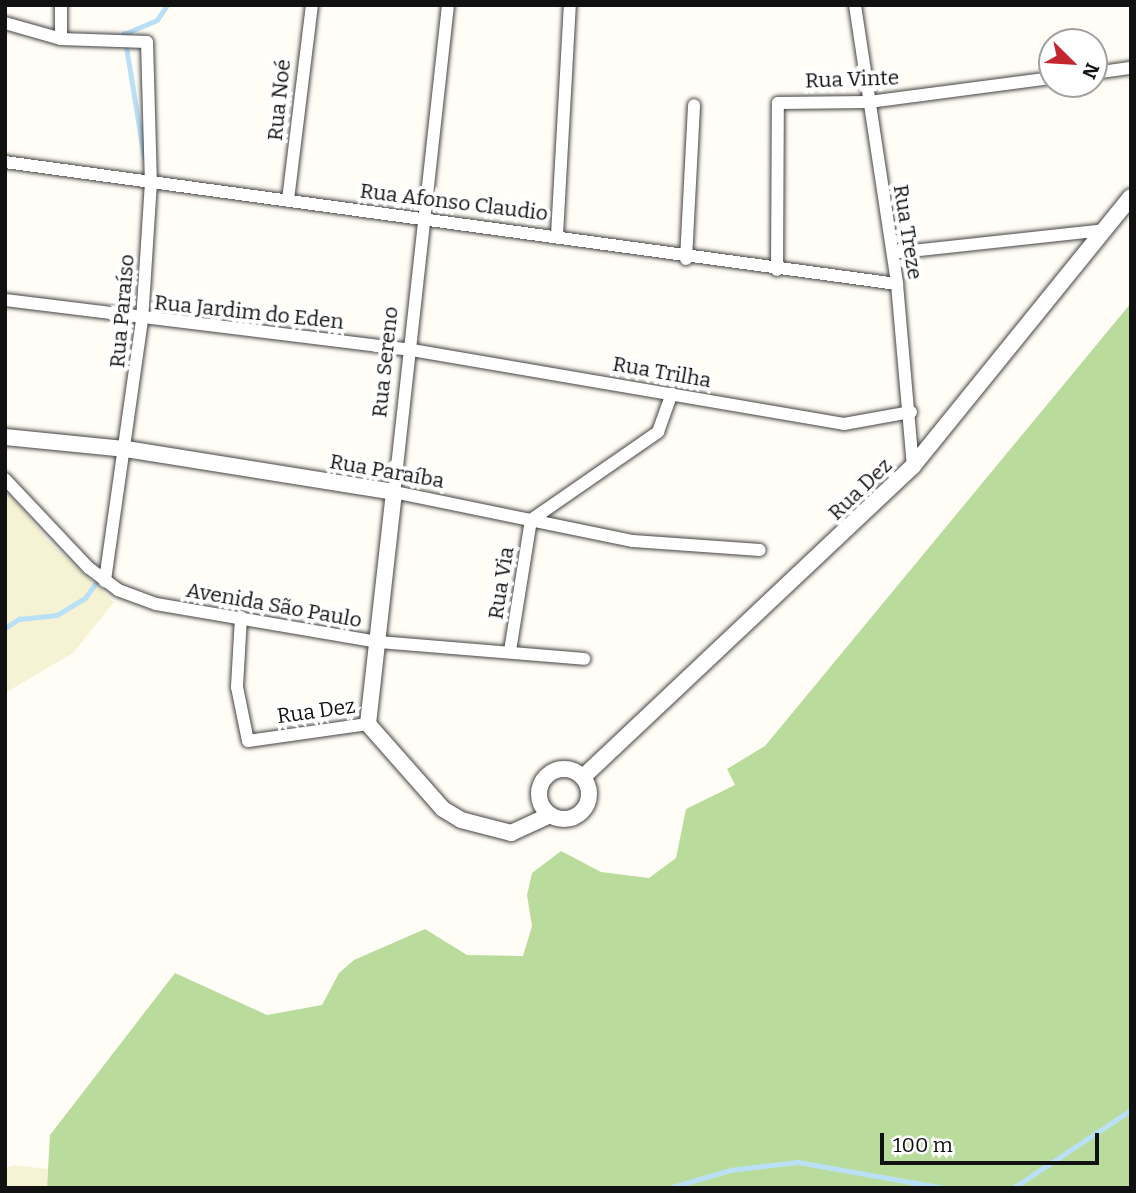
<!DOCTYPE html>
<html>
<head>
<meta charset="utf-8">
<style>
  body { margin:0 }
  #map { position:relative; width:1136px; height:1193px; overflow:hidden; background:#fffdf5; font-family:Bitter,serif }
  div>[style] { position:absolute }
  .farmland>* { inset:0; background:#f6f3d4 }
  .forest>* { inset:0; background:#b9dc9c }
  .stream>* { height:4.5px; margin:-2.25px; padding:0 2.25px; transform-origin:2.25px; border-radius:2.25px; background:#b9e0f7 }
  .roads { filter:drop-shadow(0 0 2px #444) drop-shadow(0 0 2px #444) }
  .minor>* { height:12px; margin:-6px; padding:0 6px; transform-origin:6px; border-radius:6px; background:#fff }
  .tertiary>* { height:16px; margin:-8px; padding:0 8px; transform-origin:8px; border-radius:8px; background:#fff }
  .tertiary>.ring { margin:-8px; padding:0; box-sizing:content-box; background:none; border:16px solid #fff; border-radius:50% }
  span { translate:-50% -50%; white-space:nowrap; text-align:center; line-height:1.15; -webkit-text-stroke:7px #fff; paint-order:stroke }
  .street-label { font-size:21px; color:#111 }
  .frame { position:absolute; inset:0; border:7px solid #111; pointer-events:none }
  .north { position:absolute; left:1038px; top:28px; width:70px; height:70px; box-sizing:border-box; background:#fff; border:2px solid #a0a0a0; border-radius:50%; rotate:114deg; font-size:19px; font-weight:700; line-height:28px; text-align:center; color:#111 }
  .north::after { content:''; display:block; margin:auto; width:24px; height:32px; background:#c4262e; clip-path:polygon(50% 0,100% 100%,50% 72%,0 100%) }
  .scale { position:absolute; left:880px; top:1133px; width:219px; height:32px; box-sizing:border-box; border:4px solid #111; border-top:0; padding-left:9px; font-size:21px; line-height:24px; white-space:nowrap; color:#111; -webkit-text-stroke:5px #fff; paint-order:stroke }
</style>
</head>
<body>
<div id="map">
  <div class="farmland">
    <div style="clip-path:polygon(5px 489px,48px 541px,114px 602px,73px 653px,5px 693px)"></div>
    <div style="clip-path:polygon(14px 1165px,48px 1169px,47px 1188px,5px 1188px,5px 1168px)"></div>
  </div>
  <div class="forest">
    <div style="clip-path:polygon(1131px 303px,1131px 1188px,47px 1188px,50px 1135px,175px 973px,267px 1015px,322px 1005px,339px 973px,354px 960px,425px 929px,467px 955px,523px 956px,532px 926px,527px 895px,532px 873px,561px 851px,601px 872px,649px 878px,676px 858px,686px 809px,735px 785px,727px 769px,765px 746px)"></div>
  </div>
  <div class="stream">
    <div style="left:144px;top:158px;width:126px;rotate:-99.2deg"></div>
    <div style="left:124px;top:34px;width:36px;rotate:-23deg"></div>
    <div style="left:157px;top:20px;width:18px;rotate:-56deg"></div>
    <div style="left:5px;top:628px;width:17px;rotate:-33deg"></div>
    <div style="left:19px;top:619px;width:38px;rotate:-6deg"></div>
    <div style="left:57px;top:615px;width:33px;rotate:-31deg"></div>
    <div style="left:85px;top:598px;width:24px;rotate:-54deg"></div>
    <div style="left:669px;top:1188px;width:64px;rotate:-16.4deg"></div>
    <div style="left:730px;top:1170px;width:68px;rotate:-6.7deg"></div>
    <div style="left:798px;top:1162px;width:148px;rotate:10.1deg"></div>
    <div style="left:1013px;top:1188px;width:141px;rotate:-33.5deg"></div>
  </div>
  <div class="roads">
    <div class="minor">
      <div style="left:448px;top:5px;width:490px;rotate:96.3deg"></div>
      <div style="left:394px;top:492px;width:244px;rotate:11.6deg"></div>
      <div style="left:633px;top:541px;width:127px;rotate:4.1deg"></div>
      <div style="left:855px;top:5px;width:282px;rotate:81.4deg"></div>
      <div style="left:897px;top:284px;width:183px;rotate:85deg"></div>
      <div style="left:5px;top:23px;width:58px;rotate:15.9deg"></div>
      <div style="left:61px;top:39px;width:86px;rotate:2deg"></div>
      <div style="left:147px;top:42px;width:140px;rotate:88.4deg"></div>
      <div style="left:151px;top:182px;width:138px;rotate:93.7deg"></div>
      <div style="left:142px;top:320px;width:264px;rotate:98.1deg"></div>
      <div style="left:61px;top:39px;width:34px;rotate:-90deg"></div>
      <div style="left:1094px;top:73px;width:37px;rotate:-8deg"></div>
      <div style="left:5px;top:162px;width:900px;rotate:7.79deg"></div>
      <div style="left:288px;top:200px;width:196px;rotate:-83deg"></div>
      <div style="left:557px;top:235px;width:230px;rotate:-86.8deg"></div>
      <div style="left:893px;top:253px;width:213px;rotate:-6.2deg"></div>
      <div style="left:686px;top:259px;width:154px;rotate:-87deg"></div>
      <div style="left:777px;top:270px;width:167px;rotate:-89.7deg"></div>
      <div style="left:778px;top:103px;width:91px;rotate:-0.6deg"></div>
      <div style="left:869px;top:102px;width:185px;rotate:-7.5deg"></div>
      <div style="left:5px;top:300px;width:404px;rotate:7deg"></div>
      <div style="left:406px;top:349px;width:444px;rotate:9.7deg"></div>
      <div style="left:844px;top:424px;width:68px;rotate:-10.2deg"></div>
      <div style="left:5px;top:479px;width:122px;rotate:46.7deg"></div>
      <div style="left:89px;top:568px;width:36px;rotate:37deg"></div>
      <div style="left:118px;top:590px;width:40px;rotate:20.2deg"></div>
      <div style="left:156px;top:604px;width:226px;rotate:9.7deg"></div>
      <div style="left:379px;top:642px;width:206px;rotate:4.7deg"></div>
      <div style="left:241px;top:617px;width:70px;rotate:93.3deg"></div>
      <div style="left:237px;top:687px;width:55px;rotate:78.5deg"></div>
      <div style="left:248px;top:741px;width:121px;rotate:-8.1deg"></div>
      <div style="left:510px;top:651px;width:133px;rotate:-80.9deg"></div>
      <div style="left:531px;top:520px;width:155px;rotate:-34.7deg"></div>
      <div style="left:658px;top:432px;width:41px;rotate:-70.3deg"></div>
    </div>
    <div class="tertiary">
      <div style="left:5px;top:437px;width:122px;rotate:5.7deg"></div>
      <div style="left:126px;top:449px;width:271px;rotate:9.1deg"></div>
      <div style="left:394px;top:492px;width:233px;rotate:96.4deg"></div>
      <div style="left:368px;top:724px;width:113px;rotate:48.6deg"></div>
      <div style="left:443px;top:809px;width:21px;rotate:31deg"></div>
      <div style="left:461px;top:820px;width:52px;rotate:14.6deg"></div>
      <div style="left:511px;top:833px;width:43px;rotate:-24.8deg"></div>
      <div class="ring" style="left:539px;top:769px;width:34px;height:34px"></div>
      <div style="left:583px;top:777px;width:453px;rotate:-43.3deg"></div>
      <div style="left:913px;top:466px;width:346px;rotate:-51deg"></div>
    </div>
  </div>
  <div class="street-label">
    <span style="left:852px;top:79px;rotate:-2deg">Rua Vinte</span>
    <span style="left:279px;top:100px;rotate:-84deg">Rua Noé</span>
    <span style="left:454px;top:202px;rotate:7deg">Rua Afonso Claudio</span>
    <span style="left:908px;top:232px;rotate:81deg">Rua Treze</span>
    <span style="left:122px;top:311px;rotate:-85deg">Rua Paraíso</span>
    <span style="left:249px;top:312px;rotate:6deg">Rua Jardim do Eden</span>
    <span style="left:385px;top:362px;rotate:-84deg">Rua Sereno</span>
    <span style="left:662px;top:372px;rotate:10deg">Rua Trilha</span>
    <span style="left:387px;top:471px;rotate:10deg">Rua Paraíba</span>
    <span style="left:860px;top:489px;rotate:-44deg">Rua Dez</span>
    <span style="left:501px;top:583px;rotate:-81deg">Rua Via</span>
    <span style="left:274px;top:605px;rotate:10deg">Avenida São Paulo</span>
    <span style="left:316px;top:711px;rotate:-8deg">Rua Dez</span>
  </div>
  <div class="frame"></div>
  <div class="north">N</div>
  <div class="scale">100 m</div>
</div>
</body>
</html>
